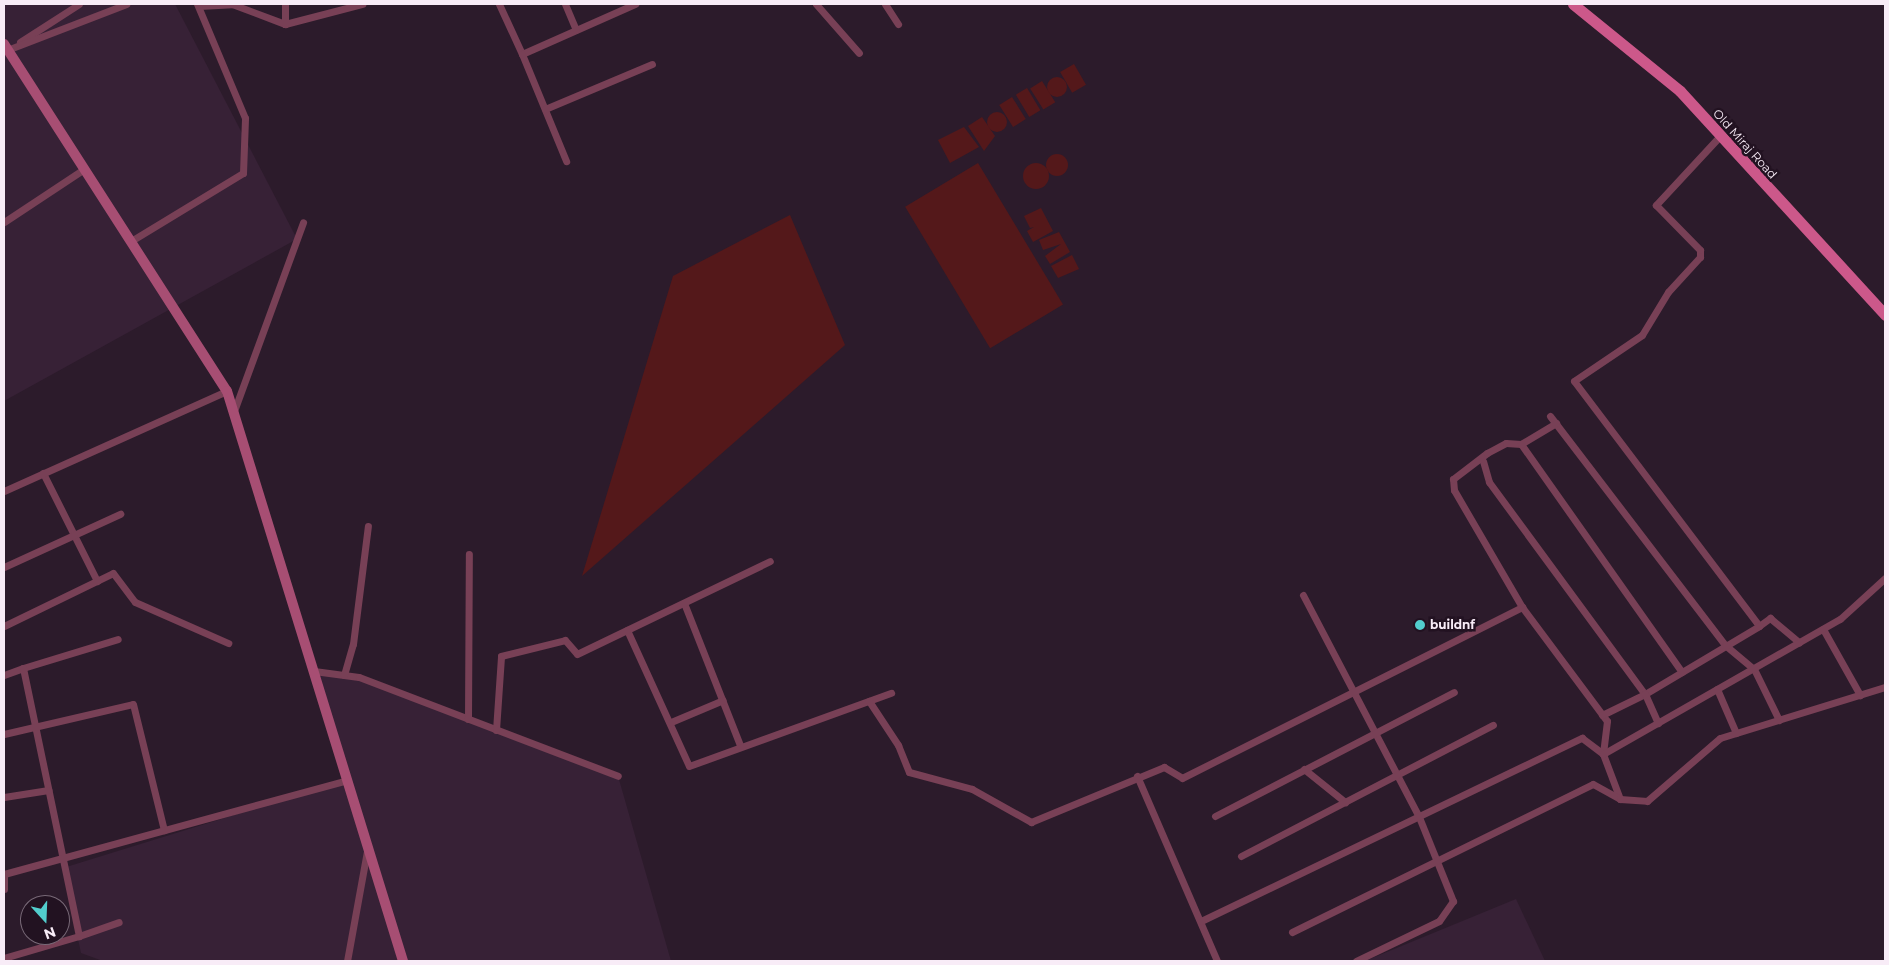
<!DOCTYPE html>
<html>
<head>
<meta charset="utf-8">
<style>
  body { margin:0 }
  #map { position:relative; width:1889px; height:965px; overflow:hidden; background:#2c1b2b; font-family:Montserrat,sans-serif }
  div>[style] { position:absolute }
  .built>* { inset:0; background:#372136 }
  .green>* { inset:0; background:#54181a; transform-origin:0 0 }
  .round { border-radius:50% }
  .street>* { height:7px; margin:-3.5px; padding:0 3.5px; transform-origin:3.5px; border-radius:3.5px; background:#784056 }
  .secondary>* { height:10px; margin:-5px; padding:0 5px; transform-origin:5px; border-radius:5px; background:#a74e73 }
  .primary>* { height:11px; margin:-5.5px; padding:0 5.5px; transform-origin:5.5px; border-radius:5.5px; background:#cc588a }
  .dots>* { width:14px; height:14px; translate:-50% -50%; box-sizing:border-box; border:2px solid #221221; border-radius:50% }
  span { translate:-50% -50%; white-space:nowrap; text-align:center; line-height:1.15; -webkit-text-stroke:5px #221221; paint-order:stroke }
  .street-label { font-size:12px; color:#f8ecf7 }
  .poi-label { font-size:12px; color:#f8ecf7; font-weight:700 }
  .left { translate:0 -50%; text-align:left }
  .frame { position:absolute; inset:0; border:5px solid #f8ecf7; pointer-events:none }
  .north { position:absolute; left:20px; top:895px; width:50px; height:50px; box-sizing:border-box; background:#221221; border:1px solid #786977; border-radius:50%; rotate:160deg; font-size:14px; font-weight:700; line-height:20px; text-align:center; color:#f8ecf7 }
  .north::after { content:''; display:block; margin:auto; width:18px; height:22px; background:#52cdcd; clip-path:polygon(50% 0,100% 100%,50% 72%,0 100%) }
</style>
</head>
<body>
<div id="map">
  <div class="built">
    <div style="clip-path:polygon(4px 4px,175px 4px,297px 239px,4px 401px)"></div>
    <div style="clip-path:polygon(314px 671px,359px 677px,618px 776px,671px 961px,103px 961px,81px 953px,63px 868px,347px 780px)"></div>
    <div style="clip-path:polygon(1516px 899px,1545px 961px,1365px 961px)"></div>
  </div>
  <div class="green">
    <div style="left:1074px;top:64px;width:24px;height:16px;rotate:60deg"></div>
    <div class="round" style="left:1047px;top:77px;width:20px;height:20px"></div>
    <div style="left:1042px;top:81px;width:25px;height:14px;rotate:58deg"></div>
    <div style="left:1027px;top:88px;width:26px;height:13px;rotate:59deg"></div>
    <div style="left:1012px;top:97px;width:26px;height:15px;rotate:58deg"></div>
    <div class="round" style="left:987px;top:112px;width:20px;height:20px"></div>
    <div style="clip-path:polygon(982px 117px,995px 136px,984px 151px,968px 126px)"></div>
    <div style="clip-path:polygon(964px 127px,979px 147px,950px 163px,938px 140px)"></div>
    <div class="round" style="left:1046px;top:154px;width:22px;height:22px"></div>
    <div style="left:978px;top:163px;width:165px;height:85px;rotate:59deg"></div>
    <div class="round" style="left:1023px;top:163px;width:26px;height:26px"></div>
    <div style="clip-path:polygon(1041px 208px,1053px 231px,1033px 242px,1027px 231px,1034px 227px,1030px 228px,1024px 216px)"></div>
    <div style="clip-path:polygon(790px 215px,845px 345px,582px 576px,673px 276px)"></div>
    <div style="clip-path:polygon(1059px 232px,1070px 252px,1050px 264px,1045px 256px,1061px 244px,1043px 250px,1039px 240px)"></div>
    <div style="clip-path:polygon(1072px 255px,1079px 269px,1058px 278px,1051px 266px)"></div>
  </div>
  <div class="street">
    <div style="left:499px;top:4px;width:55px;rotate:65.3deg"></div>
    <div style="left:522px;top:54px;width:124px;rotate:-23.9deg"></div>
    <div style="left:565px;top:4px;width:28px;rotate:67deg"></div>
    <div style="left:816px;top:4px;width:65px;rotate:48.7deg"></div>
    <div style="left:885px;top:4px;width:24px;rotate:57deg"></div>
    <div style="left:199px;top:6px;width:33px;rotate:-3deg"></div>
    <div style="left:232px;top:4px;width:57px;rotate:20.7deg"></div>
    <div style="left:285px;top:24px;width:80px;rotate:-14.6deg"></div>
    <div style="left:285px;top:24px;width:20px;rotate:-90deg"></div>
    <div style="left:20px;top:42px;width:70px;rotate:-32.8deg"></div>
    <div style="left:7px;top:50px;width:128px;rotate:-21.1deg"></div>
    <div style="left:522px;top:54px;width:116px;rotate:67.6deg"></div>
    <div style="left:545px;top:109px;width:116px;rotate:-22.8deg"></div>
    <div style="left:1719px;top:137px;width:93px;rotate:132.8deg"></div>
    <div style="left:1656px;top:205px;width:63px;rotate:45.6deg"></div>
    <div style="left:1700px;top:250px;width:7px;rotate:90deg"></div>
    <div style="left:1700px;top:257px;width:47px;rotate:132.4deg"></div>
    <div style="left:1668px;top:292px;width:50px;rotate:121.2deg"></div>
    <div style="left:1642px;top:335px;width:82px;rotate:145.9deg"></div>
    <div style="left:1574px;top:381px;width:307px;rotate:52.9deg"></div>
    <div style="left:1759px;top:626px;width:14px;rotate:-36deg"></div>
    <div style="left:1770px;top:618px;width:38px;rotate:40deg"></div>
    <div style="left:4px;top:222px;width:96px;rotate:-33.5deg"></div>
    <div style="left:131px;top:241px;width:131px;rotate:-31.3deg"></div>
    <div style="left:243px;top:173px;width:55px;rotate:-87.9deg"></div>
    <div style="left:245px;top:118px;width:124px;rotate:-112.8deg"></div>
    <div style="left:234px;top:411px;width:201px;rotate:-69.9deg"></div>
    <div style="left:1550px;top:416px;width:288px;rotate:52.6deg"></div>
    <div style="left:1725px;top:645px;width:38px;rotate:40deg"></div>
    <div style="left:1754px;top:669px;width:57px;rotate:63.9deg"></div>
    <div style="left:1521px;top:444px;width:279px;rotate:54.8deg"></div>
    <div style="left:1483px;top:461px;width:22px;rotate:74deg"></div>
    <div style="left:1489px;top:482px;width:263px;rotate:53.7deg"></div>
    <div style="left:1645px;top:694px;width:133px;rotate:-30.8deg"></div>
    <div style="left:43px;top:473px;width:121px;rotate:63.4deg"></div>
    <div style="left:4px;top:491px;width:244px;rotate:-24.2deg"></div>
    <div style="left:4px;top:567px;width:128px;rotate:-24.6deg"></div>
    <div style="left:1303px;top:595px;width:250px;rotate:62.4deg"></div>
    <div style="left:1419px;top:817px;width:91px;rotate:68deg"></div>
    <div style="left:1453px;top:901px;width:24px;rotate:125deg"></div>
    <div style="left:1439px;top:921px;width:92px;rotate:154.3deg"></div>
    <div style="left:684px;top:603px;width:153px;rotate:68.5deg"></div>
    <div style="left:1522px;top:607px;width:135px;rotate:-120.2deg"></div>
    <div style="left:1454px;top:490px;width:11px;rotate:-95deg"></div>
    <div style="left:1453px;top:479px;width:43px;rotate:-37.4deg"></div>
    <div style="left:1487px;top:453px;width:21px;rotate:-28deg"></div>
    <div style="left:1506px;top:443px;width:15px;rotate:4deg"></div>
    <div style="left:1521px;top:444px;width:41px;rotate:-31deg"></div>
    <div style="left:4px;top:626px;width:121px;rotate:-25.9deg"></div>
    <div style="left:113px;top:573px;width:36px;rotate:53deg"></div>
    <div style="left:135px;top:602px;width:102px;rotate:23.8deg"></div>
    <div style="left:1823px;top:629px;width:76px;rotate:60.7deg"></div>
    <div style="left:627px;top:630px;width:149px;rotate:65.5deg"></div>
    <div style="left:689px;top:766px;width:215px;rotate:-19.9deg"></div>
    <div style="left:23px;top:668px;width:99px;rotate:-17deg"></div>
    <div style="left:314px;top:671px;width:45px;rotate:7.6deg"></div>
    <div style="left:359px;top:677px;width:277px;rotate:20.9deg"></div>
    <div style="left:4px;top:675px;width:20px;rotate:-20deg"></div>
    <div style="left:23px;top:668px;width:274px;rotate:78.2deg"></div>
    <div style="left:79px;top:936px;width:78px;rotate:163.7deg"></div>
    <div style="left:344px;top:675px;width:32px;rotate:-74deg"></div>
    <div style="left:353px;top:644px;width:119px;rotate:-82.8deg"></div>
    <div style="left:1717px;top:689px;width:48px;rotate:66.6deg"></div>
    <div style="left:869px;top:701px;width:53px;rotate:56.6deg"></div>
    <div style="left:898px;top:745px;width:29px;rotate:68deg"></div>
    <div style="left:909px;top:772px;width:65px;rotate:15.1deg"></div>
    <div style="left:972px;top:789px;width:68px;rotate:29.2deg"></div>
    <div style="left:1031px;top:822px;width:144px;rotate:-22.5deg"></div>
    <div style="left:1164px;top:767px;width:21px;rotate:31deg"></div>
    <div style="left:1182px;top:778px;width:381px;rotate:-26.7deg"></div>
    <div style="left:1522px;top:607px;width:142px;rotate:53.3deg"></div>
    <div style="left:1607px;top:721px;width:33px;rotate:97deg"></div>
    <div style="left:1603px;top:754px;width:48px;rotate:69.3deg"></div>
    <div style="left:1602px;top:715px;width:48px;rotate:-26deg"></div>
    <div style="left:1645px;top:694px;width:32px;rotate:66deg"></div>
    <div style="left:468px;top:719px;width:165px;rotate:-89.7deg"></div>
    <div style="left:671px;top:722px;width:56px;rotate:-22.9deg"></div>
    <div style="left:496px;top:730px;width:74px;rotate:-86.1deg"></div>
    <div style="left:501px;top:656px;width:66px;rotate:-14deg"></div>
    <div style="left:565px;top:640px;width:18px;rotate:49deg"></div>
    <div style="left:577px;top:654px;width:214px;rotate:-25.7deg"></div>
    <div style="left:4px;top:734px;width:132px;rotate:-13.1deg"></div>
    <div style="left:133px;top:704px;width:130px;rotate:76.2deg"></div>
    <div style="left:1304px;top:769px;width:53px;rotate:38.8deg"></div>
    <div style="left:1137px;top:776px;width:202px;rotate:66.6deg"></div>
    <div style="left:4px;top:797px;width:45px;rotate:-9deg"></div>
    <div style="left:1215px;top:816px;width:269px;rotate:-27.4deg"></div>
    <div style="left:1241px;top:856px;width:284px;rotate:-27.5deg"></div>
    <div style="left:4px;top:874px;width:356px;rotate:-15.3deg"></div>
    <div style="left:4px;top:874px;width:15px;rotate:90deg"></div>
    <div style="left:1201px;top:921px;width:423px;rotate:-25.7deg"></div>
    <div style="left:1582px;top:738px;width:26px;rotate:37deg"></div>
    <div style="left:1603px;top:754px;width:273px;rotate:-29.7deg"></div>
    <div style="left:1840px;top:619px;width:61px;rotate:-42.3deg"></div>
    <div style="left:1292px;top:932px;width:335px;rotate:-26.2deg"></div>
    <div style="left:1593px;top:784px;width:31px;rotate:29deg"></div>
    <div style="left:1620px;top:799px;width:27px;rotate:4deg"></div>
    <div style="left:1647px;top:801px;width:96px;rotate:-40.8deg"></div>
    <div style="left:1720px;top:738px;width:173px;rotate:-17.2deg"></div>
    <div style="left:79px;top:936px;width:42px;rotate:-19.3deg"></div>
    <div style="left:347px;top:961px;width:112px;rotate:-79.7deg"></div>
  </div>
  <div class="secondary">
    <div style="left:4px;top:44px;width:412px;rotate:57.3deg"></div>
    <div style="left:227px;top:391px;width:597px;rotate:72.84deg"></div>
  </div>
  <div class="primary">
    <div style="left:1573px;top:4px;width:138px;rotate:39.1deg"></div>
    <div style="left:1680px;top:91px;width:304px;rotate:47.5deg"></div>
  </div>
  <div class="dots">
    <div style="left:1420px;top:625px;background:#52cdcd"></div>
  </div>
  <div class="street-label">
    <span style="left:1745px;top:144px;rotate:48deg">Old Miraj Road</span>
  </div>
  <div class="poi-label">
    <span class="left" style="left:1430px;top:625px">buildnf</span>
  </div>
  <div class="frame"></div>
  <div class="north">N</div>
</div>
</body>
</html>
